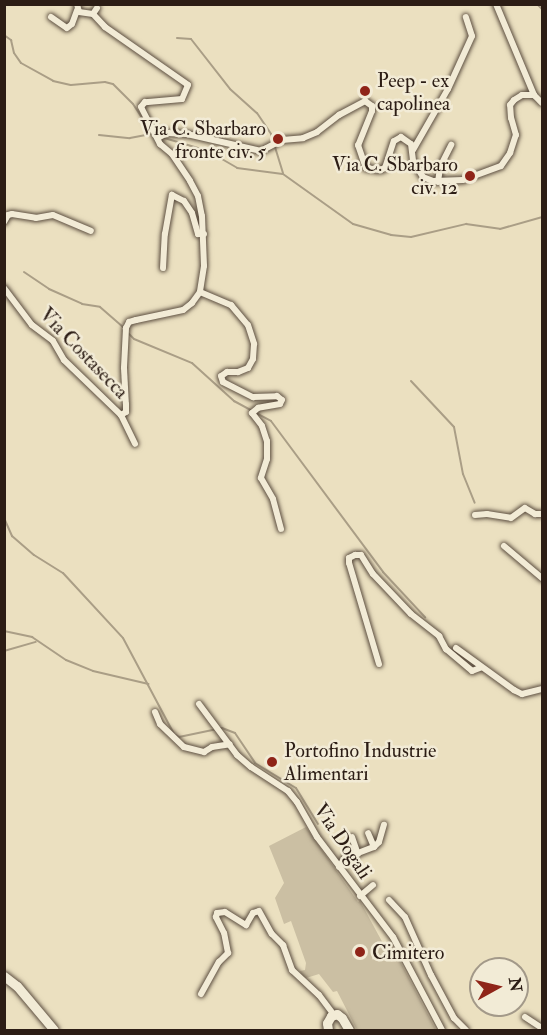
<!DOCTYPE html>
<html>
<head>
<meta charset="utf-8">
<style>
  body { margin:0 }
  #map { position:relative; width:547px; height:1035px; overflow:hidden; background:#ebe0c0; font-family:"IM FELL Double Pica",serif }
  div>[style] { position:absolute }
  .green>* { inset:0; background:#cbbfa3 }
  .stream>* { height:2px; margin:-1px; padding:0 1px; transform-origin:1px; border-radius:1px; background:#aa9e86 }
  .roads { filter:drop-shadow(0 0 2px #5c4e40) drop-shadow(0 0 2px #5c4e40) }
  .street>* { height:6px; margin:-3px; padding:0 3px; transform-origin:3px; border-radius:3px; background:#f2ebd6 }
  .secondary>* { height:9px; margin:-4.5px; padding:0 4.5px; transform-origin:4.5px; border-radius:4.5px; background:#f2ebd6 }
  .dots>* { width:16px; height:16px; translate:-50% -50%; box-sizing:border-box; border:3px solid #f2ebd6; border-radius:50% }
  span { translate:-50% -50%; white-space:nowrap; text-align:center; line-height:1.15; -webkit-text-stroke:5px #f2ebd6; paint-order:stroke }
  .poi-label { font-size:20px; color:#2c1d15 }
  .left { translate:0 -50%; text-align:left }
  .right { translate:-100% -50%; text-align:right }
  .street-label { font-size:20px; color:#2c1d15 }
  .frame { position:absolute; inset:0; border:6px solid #2c1d15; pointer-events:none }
  .north { position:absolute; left:469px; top:957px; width:60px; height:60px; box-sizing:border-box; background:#f2ebd6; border:2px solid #a39989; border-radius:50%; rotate:82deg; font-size:16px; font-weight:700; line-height:24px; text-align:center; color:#2c1d15 }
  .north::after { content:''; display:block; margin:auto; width:21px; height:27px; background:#8f2418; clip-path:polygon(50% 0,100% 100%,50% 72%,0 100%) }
</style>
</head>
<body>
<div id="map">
  <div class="green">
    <div style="clip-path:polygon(306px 827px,358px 902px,360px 901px,385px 947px,391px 944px,436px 1030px,357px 1030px,337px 991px,333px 992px,319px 974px,303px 979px,300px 971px,305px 970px,306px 963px,291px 921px,284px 924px,275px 898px,284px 883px,269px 846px)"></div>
  </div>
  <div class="stream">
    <div style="left:537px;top:4px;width:7px;rotate:45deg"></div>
    <div style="left:4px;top:35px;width:9px;rotate:36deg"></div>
    <div style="left:11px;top:40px;width:13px;rotate:77deg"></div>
    <div style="left:14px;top:53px;width:12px;rotate:55deg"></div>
    <div style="left:21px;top:63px;width:37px;rotate:29deg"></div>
    <div style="left:53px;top:81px;width:18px;rotate:13deg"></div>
    <div style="left:71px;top:85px;width:34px;rotate:-5deg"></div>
    <div style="left:105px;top:82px;width:8px;rotate:14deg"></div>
    <div style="left:113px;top:84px;width:28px;rotate:45deg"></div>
    <div style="left:133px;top:104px;width:37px;rotate:57deg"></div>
    <div style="left:177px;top:38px;width:14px;rotate:4deg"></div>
    <div style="left:191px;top:39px;width:63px;rotate:52deg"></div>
    <div style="left:230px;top:89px;width:36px;rotate:42deg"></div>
    <div style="left:257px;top:113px;width:25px;rotate:56deg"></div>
    <div style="left:271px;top:134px;width:41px;rotate:72.9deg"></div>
    <div style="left:99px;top:135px;width:31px;rotate:6deg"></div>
    <div style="left:130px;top:138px;width:20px;rotate:-11deg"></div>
    <div style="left:161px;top:137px;width:49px;rotate:16.6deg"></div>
    <div style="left:208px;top:151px;width:34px;rotate:30deg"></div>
    <div style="left:237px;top:168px;width:46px;rotate:7.4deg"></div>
    <div style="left:283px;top:174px;width:86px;rotate:35.5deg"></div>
    <div style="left:353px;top:224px;width:40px;rotate:16deg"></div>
    <div style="left:391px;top:235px;width:20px;rotate:6deg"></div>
    <div style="left:411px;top:237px;width:57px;rotate:-13.3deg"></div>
    <div style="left:466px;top:224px;width:34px;rotate:8deg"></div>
    <div style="left:500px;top:229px;width:44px;rotate:-15.9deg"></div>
    <div style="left:24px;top:272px;width:30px;rotate:34deg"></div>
    <div style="left:49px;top:289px;width:36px;rotate:24deg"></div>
    <div style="left:82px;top:304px;width:18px;rotate:9deg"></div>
    <div style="left:100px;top:307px;width:32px;rotate:41deg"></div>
    <div style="left:128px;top:333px;width:8px;rotate:45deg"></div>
    <div style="left:134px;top:339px;width:63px;rotate:22.5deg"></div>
    <div style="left:192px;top:363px;width:57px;rotate:42.1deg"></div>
    <div style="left:234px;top:401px;width:42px;rotate:28.4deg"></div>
    <div style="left:271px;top:421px;width:188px;rotate:53.4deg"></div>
    <div style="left:383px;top:572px;width:62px;rotate:47deg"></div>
    <div style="left:411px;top:381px;width:63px;rotate:46.9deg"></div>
    <div style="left:454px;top:427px;width:48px;rotate:79.2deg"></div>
    <div style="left:463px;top:474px;width:31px;rotate:68deg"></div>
    <div style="left:4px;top:518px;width:20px;rotate:66deg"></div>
    <div style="left:12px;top:536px;width:29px;rotate:41deg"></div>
    <div style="left:34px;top:555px;width:34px;rotate:32deg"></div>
    <div style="left:63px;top:573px;width:88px;rotate:47.3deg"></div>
    <div style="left:123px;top:638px;width:109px;rotate:62deg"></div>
    <div style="left:174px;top:734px;width:6px;rotate:31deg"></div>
    <div style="left:179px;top:737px;width:44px;rotate:-11.8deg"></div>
    <div style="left:222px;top:728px;width:14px;rotate:21deg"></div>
    <div style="left:235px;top:733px;width:36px;rotate:56deg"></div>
    <div style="left:255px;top:763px;width:48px;rotate:31.4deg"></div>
    <div style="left:296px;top:788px;width:42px;rotate:58.6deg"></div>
    <div style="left:4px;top:631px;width:29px;rotate:12deg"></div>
    <div style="left:32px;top:637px;width:41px;rotate:34.1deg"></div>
    <div style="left:66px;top:660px;width:29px;rotate:22deg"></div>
    <div style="left:93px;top:671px;width:57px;rotate:13.1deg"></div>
    <div style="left:4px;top:651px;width:33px;rotate:-16deg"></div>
  </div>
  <div class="roads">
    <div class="street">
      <div style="left:77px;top:4px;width:8px;rotate:76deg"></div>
      <div style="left:79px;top:12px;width:14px;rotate:8deg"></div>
      <div style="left:496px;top:4px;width:99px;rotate:67.3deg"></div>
      <div style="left:534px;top:95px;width:11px;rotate:45deg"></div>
      <div style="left:97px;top:8px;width:7px;rotate:124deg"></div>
      <div style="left:93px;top:14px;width:18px;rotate:47deg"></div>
      <div style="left:105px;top:27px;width:101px;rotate:34.9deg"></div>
      <div style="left:188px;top:85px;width:15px;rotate:113deg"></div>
      <div style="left:182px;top:99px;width:37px;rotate:175deg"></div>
      <div style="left:145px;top:102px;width:6px;rotate:129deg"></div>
      <div style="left:141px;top:107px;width:42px;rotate:62.8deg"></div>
      <div style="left:160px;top:144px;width:16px;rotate:40deg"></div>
      <div style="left:172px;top:154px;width:32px;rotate:56deg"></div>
      <div style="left:190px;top:181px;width:17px;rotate:62deg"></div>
      <div style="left:198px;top:196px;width:20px;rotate:79deg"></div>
      <div style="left:202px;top:216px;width:50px;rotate:87.7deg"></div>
      <div style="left:204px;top:266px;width:26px;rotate:99deg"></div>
      <div style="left:200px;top:292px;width:14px;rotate:126deg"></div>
      <div style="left:192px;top:303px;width:11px;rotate:142deg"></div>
      <div style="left:183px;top:310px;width:48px;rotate:168deg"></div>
      <div style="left:136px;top:320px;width:7px;rotate:164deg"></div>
      <div style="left:129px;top:322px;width:7px;rotate:117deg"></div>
      <div style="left:126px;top:328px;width:40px;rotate:92.9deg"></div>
      <div style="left:124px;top:368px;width:36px;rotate:87deg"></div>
      <div style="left:126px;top:404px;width:8px;rotate:90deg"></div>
      <div style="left:126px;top:412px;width:6px;rotate:149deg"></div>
      <div style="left:51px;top:17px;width:19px;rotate:35deg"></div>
      <div style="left:67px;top:28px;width:6px;rotate:-39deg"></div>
      <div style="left:72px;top:24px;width:15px;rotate:-70deg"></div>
      <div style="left:158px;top:138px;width:10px;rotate:-29deg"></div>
      <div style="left:167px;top:133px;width:20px;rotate:3deg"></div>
      <div style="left:187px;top:134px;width:76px;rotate:12.9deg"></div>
      <div style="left:261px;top:151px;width:24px;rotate:-28deg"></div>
      <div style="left:282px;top:140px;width:21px;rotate:-5deg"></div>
      <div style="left:303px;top:138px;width:15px;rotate:-23deg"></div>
      <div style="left:317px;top:132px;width:28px;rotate:-38deg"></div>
      <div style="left:339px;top:115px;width:30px;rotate:-28deg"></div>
      <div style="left:365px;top:101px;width:9px;rotate:36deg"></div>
      <div style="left:372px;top:106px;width:5px;rotate:90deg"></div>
      <div style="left:372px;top:111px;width:37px;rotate:112deg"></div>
      <div style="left:358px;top:145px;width:24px;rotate:71deg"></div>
      <div style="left:366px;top:168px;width:14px;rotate:8deg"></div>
      <div style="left:380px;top:170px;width:5px;rotate:-22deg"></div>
      <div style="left:385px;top:168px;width:28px;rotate:-72deg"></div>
      <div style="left:394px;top:141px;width:8px;rotate:-30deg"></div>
      <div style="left:401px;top:137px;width:12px;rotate:35deg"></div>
      <div style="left:411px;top:144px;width:17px;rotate:83deg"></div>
      <div style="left:413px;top:161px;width:19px;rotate:58deg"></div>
      <div style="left:423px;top:177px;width:11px;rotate:22deg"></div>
      <div style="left:433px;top:181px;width:30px;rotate:-2deg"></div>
      <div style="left:463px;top:180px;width:40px;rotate:-20.2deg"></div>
      <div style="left:501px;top:166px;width:16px;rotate:-55deg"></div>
      <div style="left:510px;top:153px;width:19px;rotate:-72deg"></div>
      <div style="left:516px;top:135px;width:18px;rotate:-106deg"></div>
      <div style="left:511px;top:118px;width:13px;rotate:-94deg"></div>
      <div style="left:510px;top:105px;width:6px;rotate:-51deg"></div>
      <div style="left:514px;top:100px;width:9px;rotate:-32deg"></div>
      <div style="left:522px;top:95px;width:12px"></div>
      <div style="left:413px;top:150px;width:70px;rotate:-60.2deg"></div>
      <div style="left:448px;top:89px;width:58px;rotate:-65.6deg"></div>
      <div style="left:472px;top:36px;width:20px;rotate:-108deg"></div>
      <div style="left:438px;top:182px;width:15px;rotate:-82deg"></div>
      <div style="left:440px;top:167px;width:25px;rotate:-63deg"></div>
      <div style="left:4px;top:222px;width:8px;rotate:-60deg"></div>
      <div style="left:8px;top:215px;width:4px;rotate:-14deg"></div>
      <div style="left:12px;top:214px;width:24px;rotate:9deg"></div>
      <div style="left:36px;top:218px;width:17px;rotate:-10deg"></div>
      <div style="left:53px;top:215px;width:41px;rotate:22.8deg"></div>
      <div style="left:163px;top:268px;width:34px;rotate:-87deg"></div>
      <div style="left:165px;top:234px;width:40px;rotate:-80deg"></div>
      <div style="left:172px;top:195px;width:13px;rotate:27deg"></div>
      <div style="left:184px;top:201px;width:14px;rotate:56deg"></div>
      <div style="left:192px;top:213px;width:22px;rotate:74deg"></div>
      <div style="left:198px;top:234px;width:6px"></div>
      <div style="left:4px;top:288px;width:46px;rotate:52.9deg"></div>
      <div style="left:32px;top:325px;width:26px;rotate:37deg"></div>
      <div style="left:53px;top:341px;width:22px;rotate:60deg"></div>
      <div style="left:64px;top:360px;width:79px;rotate:44deg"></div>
      <div style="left:121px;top:415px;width:32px;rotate:64deg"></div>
      <div style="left:200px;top:292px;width:34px;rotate:23deg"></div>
      <div style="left:231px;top:305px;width:26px;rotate:50deg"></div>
      <div style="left:248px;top:325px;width:20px;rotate:72deg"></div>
      <div style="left:254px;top:344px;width:15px;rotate:94deg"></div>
      <div style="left:253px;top:359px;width:10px;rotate:119deg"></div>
      <div style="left:248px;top:368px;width:11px;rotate:158deg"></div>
      <div style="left:238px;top:372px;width:11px;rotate:180deg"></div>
      <div style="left:227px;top:372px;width:7px;rotate:146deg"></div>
      <div style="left:221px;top:376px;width:6px;rotate:72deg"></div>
      <div style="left:223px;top:382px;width:34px;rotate:27deg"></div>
      <div style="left:253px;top:397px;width:24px;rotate:-2deg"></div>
      <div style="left:277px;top:396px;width:6px;rotate:39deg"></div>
      <div style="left:282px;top:400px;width:4px;rotate:117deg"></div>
      <div style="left:280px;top:404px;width:22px;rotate:170deg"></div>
      <div style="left:258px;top:408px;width:8px;rotate:140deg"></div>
      <div style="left:252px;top:413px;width:16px;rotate:52deg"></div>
      <div style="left:262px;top:426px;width:16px;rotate:72deg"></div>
      <div style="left:267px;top:441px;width:18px;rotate:90deg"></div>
      <div style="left:267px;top:459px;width:20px;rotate:108deg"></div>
      <div style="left:261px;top:478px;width:24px;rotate:60deg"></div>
      <div style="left:273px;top:499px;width:31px;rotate:75deg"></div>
      <div style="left:475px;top:515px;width:12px;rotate:-5deg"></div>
      <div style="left:487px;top:514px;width:24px;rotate:9deg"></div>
      <div style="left:511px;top:518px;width:17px;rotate:-36deg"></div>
      <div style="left:525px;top:508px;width:12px;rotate:31deg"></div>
      <div style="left:535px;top:514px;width:7px"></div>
      <div style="left:504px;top:546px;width:50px;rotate:40.1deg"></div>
      <div style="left:456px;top:648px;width:72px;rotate:35.9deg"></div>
      <div style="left:514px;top:690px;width:9px;rotate:27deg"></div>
      <div style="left:522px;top:694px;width:21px;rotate:-14deg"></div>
      <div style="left:379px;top:664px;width:105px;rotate:-106.5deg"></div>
      <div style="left:349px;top:563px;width:5px;rotate:-90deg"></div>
      <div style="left:349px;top:558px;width:7px;rotate:-27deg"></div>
      <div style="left:355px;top:555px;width:6px"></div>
      <div style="left:361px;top:555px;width:22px;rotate:58deg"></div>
      <div style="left:373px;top:574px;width:55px;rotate:46.5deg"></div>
      <div style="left:411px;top:614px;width:36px;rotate:38deg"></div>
      <div style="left:439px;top:636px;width:15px;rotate:62deg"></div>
      <div style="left:446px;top:649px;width:34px;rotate:40deg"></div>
      <div style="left:472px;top:671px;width:9px;rotate:-21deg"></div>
      <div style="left:199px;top:704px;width:64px;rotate:53.3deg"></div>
      <div style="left:237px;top:755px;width:18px;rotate:41deg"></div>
      <div style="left:251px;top:767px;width:44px;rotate:33deg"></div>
      <div style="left:288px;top:791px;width:14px;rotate:51deg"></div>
      <div style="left:297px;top:802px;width:40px;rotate:60.3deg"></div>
      <div style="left:317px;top:837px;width:126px;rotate:52.8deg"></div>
      <div style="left:393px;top:937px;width:105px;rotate:62.2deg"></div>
      <div style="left:155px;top:712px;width:13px;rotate:67deg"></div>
      <div style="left:160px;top:724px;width:33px;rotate:44deg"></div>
      <div style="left:184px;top:747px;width:21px;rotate:14deg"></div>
      <div style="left:204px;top:752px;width:9px;rotate:-32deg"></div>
      <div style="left:212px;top:747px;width:18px;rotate:-9deg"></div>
      <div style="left:352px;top:837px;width:18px;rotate:71deg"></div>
      <div style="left:374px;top:847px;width:7px;rotate:-45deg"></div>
      <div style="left:379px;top:842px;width:18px;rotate:-74deg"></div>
      <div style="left:339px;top:867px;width:11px;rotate:-56deg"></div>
      <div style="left:345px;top:858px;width:31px;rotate:-21deg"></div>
      <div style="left:374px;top:847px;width:15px;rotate:-113deg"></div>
      <div style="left:360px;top:896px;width:17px;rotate:-40deg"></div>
      <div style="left:389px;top:900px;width:23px;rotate:47deg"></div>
      <div style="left:405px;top:917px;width:64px;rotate:65.9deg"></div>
      <div style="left:431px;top:975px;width:49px;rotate:61.9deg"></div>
      <div style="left:454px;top:1018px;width:17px;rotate:45deg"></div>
      <div style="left:201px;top:994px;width:37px;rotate:-61deg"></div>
      <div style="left:219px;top:962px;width:13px;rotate:-45deg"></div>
      <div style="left:228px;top:953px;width:20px;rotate:-101deg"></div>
      <div style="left:224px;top:933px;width:18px;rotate:-117deg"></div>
      <div style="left:216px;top:917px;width:4px;rotate:-76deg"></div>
      <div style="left:217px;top:913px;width:8px;rotate:-7deg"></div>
      <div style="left:225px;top:912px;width:25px;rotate:32deg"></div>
      <div style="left:246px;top:925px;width:14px;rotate:-60deg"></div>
      <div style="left:253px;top:913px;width:6px;rotate:-18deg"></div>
      <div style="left:259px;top:911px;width:26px;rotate:61deg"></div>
      <div style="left:272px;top:934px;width:16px;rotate:45deg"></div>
      <div style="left:283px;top:945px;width:27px;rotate:70deg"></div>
      <div style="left:292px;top:970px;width:37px;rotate:43deg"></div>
      <div style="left:319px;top:995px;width:25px;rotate:53deg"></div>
      <div style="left:525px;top:1017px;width:20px;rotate:33deg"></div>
    </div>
    <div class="secondary">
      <div style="left:4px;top:976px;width:16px;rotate:38deg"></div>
      <div style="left:17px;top:986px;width:57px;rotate:49.9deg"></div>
      <div style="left:328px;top:1030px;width:7px;rotate:-98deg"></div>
      <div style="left:327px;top:1023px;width:8px;rotate:-60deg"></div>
      <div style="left:331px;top:1016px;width:6px;rotate:-18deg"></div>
      <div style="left:337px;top:1014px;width:6px;rotate:39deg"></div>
      <div style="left:342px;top:1018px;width:14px;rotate:60deg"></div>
    </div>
  </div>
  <div class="dots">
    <div style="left:365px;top:91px;background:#8f2418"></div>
    <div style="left:278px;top:139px;background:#8f2418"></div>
    <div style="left:470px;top:176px;background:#8f2418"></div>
    <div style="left:272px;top:762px;background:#8f2418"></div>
    <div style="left:360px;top:952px;background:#8f2418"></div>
  </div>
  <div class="poi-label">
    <span class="left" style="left:377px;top:92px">Peep - ex<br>capolinea</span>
    <span class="right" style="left:266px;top:140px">Via C. Sbarbaro<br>fronte civ. 5</span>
    <span class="right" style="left:458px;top:176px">Via C. Sbarbaro<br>civ. 12</span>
    <span class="left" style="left:284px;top:762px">Portofino Industrie<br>Alimentari</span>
    <span class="left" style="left:372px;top:952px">Cimitero</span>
  </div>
  <div class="street-label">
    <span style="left:84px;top:353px;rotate:46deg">Via Costasecca</span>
    <span style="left:343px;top:841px;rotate:56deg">Via Dogali</span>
  </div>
  <div class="frame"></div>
  <div class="north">N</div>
</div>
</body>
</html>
